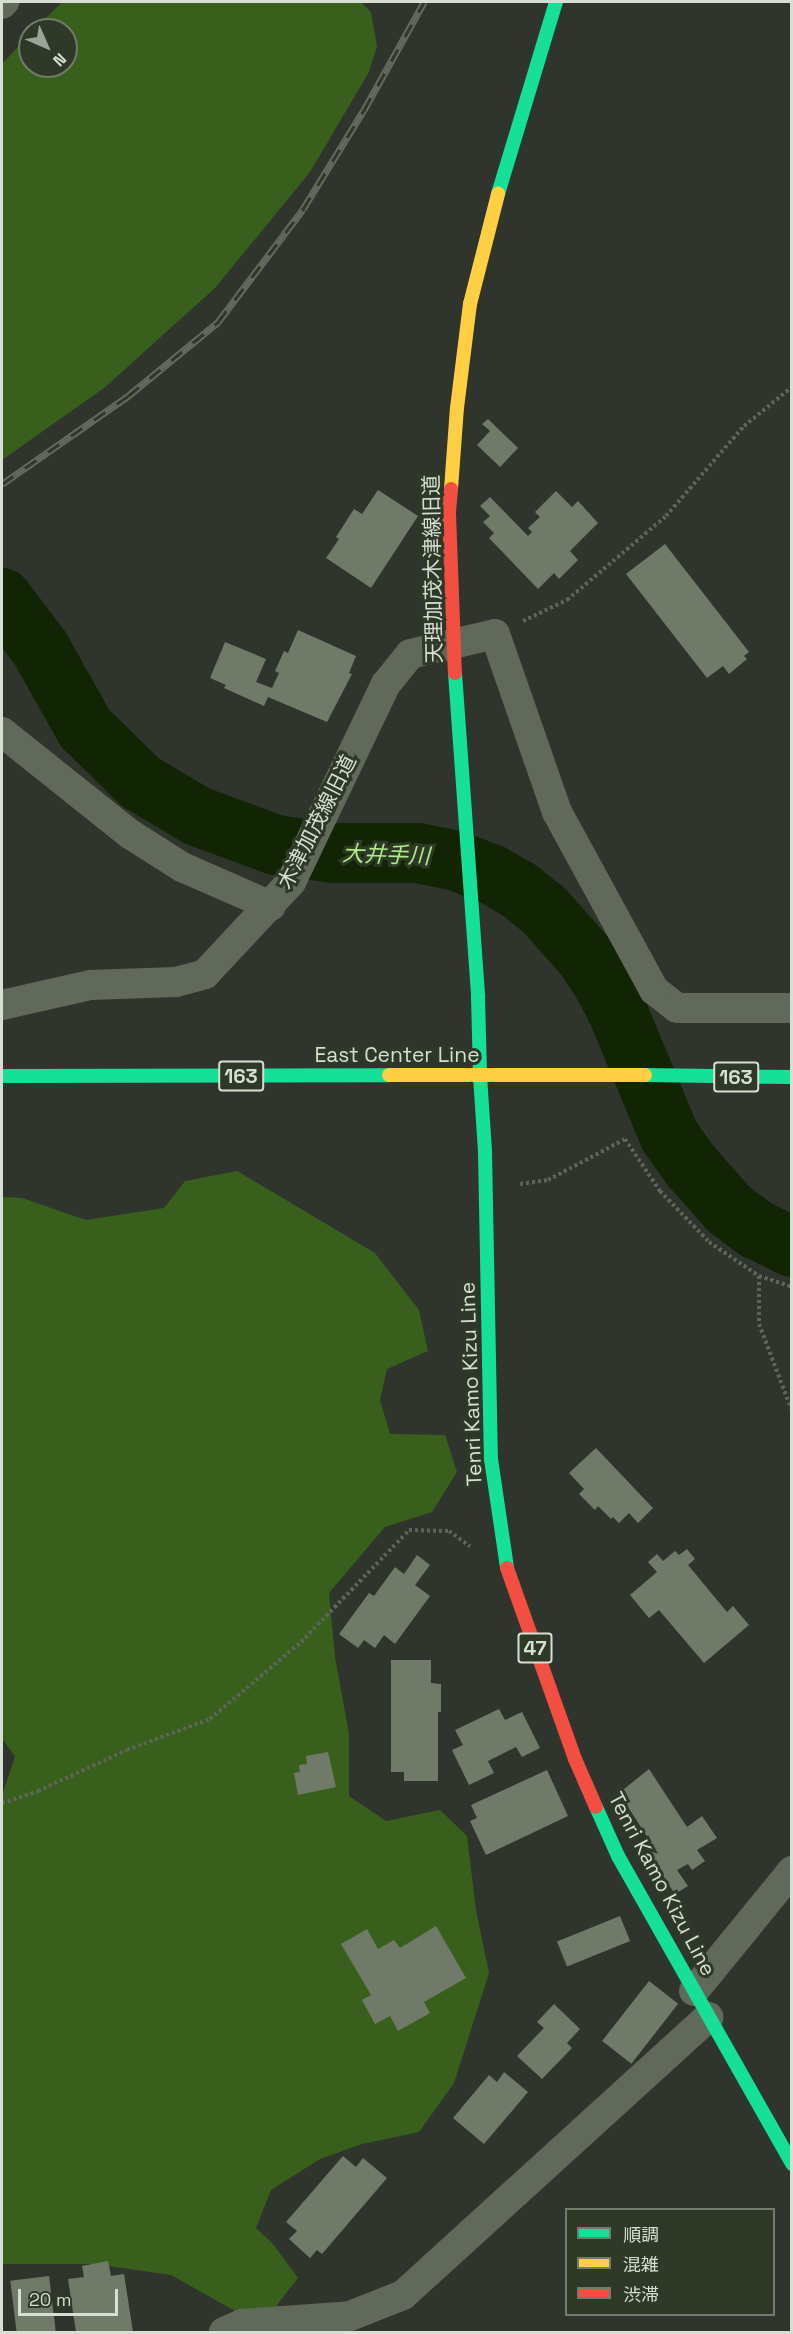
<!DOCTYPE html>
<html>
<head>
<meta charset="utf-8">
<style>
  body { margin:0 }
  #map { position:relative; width:793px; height:2334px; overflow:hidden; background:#2f352c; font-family:"Space Grotesk","Noto Sans JP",sans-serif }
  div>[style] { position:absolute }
  .green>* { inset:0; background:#395f1c }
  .river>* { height:60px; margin:-30px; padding:0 30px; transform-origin:30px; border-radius:30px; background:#112504 }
  .building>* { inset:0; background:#6f7b68; transform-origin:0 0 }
  .path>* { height:4px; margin-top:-2px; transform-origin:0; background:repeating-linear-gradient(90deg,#5d6558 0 3px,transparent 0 6px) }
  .street>* { height:30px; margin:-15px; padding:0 15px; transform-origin:15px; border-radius:15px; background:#60695a }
  .fast>* { height:14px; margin:-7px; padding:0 7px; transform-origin:7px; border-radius:7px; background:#16e098 }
  .slow>* { height:14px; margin:-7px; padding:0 7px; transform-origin:7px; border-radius:7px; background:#ffcf43 }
  .jam>* { height:14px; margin:-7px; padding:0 7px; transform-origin:7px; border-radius:7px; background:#f24e42 }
  .rail>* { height:7px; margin-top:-3.5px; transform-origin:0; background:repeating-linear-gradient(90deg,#2e3928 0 14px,#636a5e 0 28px); box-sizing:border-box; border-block:2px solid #636a5e }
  span { translate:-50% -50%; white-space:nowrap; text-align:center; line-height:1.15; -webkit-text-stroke:6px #2e3928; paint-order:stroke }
  .shield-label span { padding:2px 4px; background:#2e3928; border:2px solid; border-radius:4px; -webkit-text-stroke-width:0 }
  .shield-label { font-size:20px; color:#d7ded4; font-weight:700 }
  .street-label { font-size:21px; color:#d7ded4 }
  .water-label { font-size:22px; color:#aeec87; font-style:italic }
  .frame { position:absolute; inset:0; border:3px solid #d7ded4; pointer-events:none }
  .legend { position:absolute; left:565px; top:2208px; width:210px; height:108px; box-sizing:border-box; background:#2e3928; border:2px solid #727b6d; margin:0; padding:8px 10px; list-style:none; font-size:18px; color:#d7ded4 }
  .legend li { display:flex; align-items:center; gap:12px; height:30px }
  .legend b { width:30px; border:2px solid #727b6d }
  .north { position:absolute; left:18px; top:18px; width:60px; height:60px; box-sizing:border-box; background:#2e3928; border:2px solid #727b6d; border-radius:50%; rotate:135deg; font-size:16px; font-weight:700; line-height:24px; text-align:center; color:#d7ded4 }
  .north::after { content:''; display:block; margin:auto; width:21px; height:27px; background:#9ca399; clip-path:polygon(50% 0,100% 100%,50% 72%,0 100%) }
  .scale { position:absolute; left:18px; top:2289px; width:100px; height:27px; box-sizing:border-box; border:3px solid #d7ded4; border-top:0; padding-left:8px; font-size:18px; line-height:21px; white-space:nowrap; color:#d7ded4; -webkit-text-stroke:4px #2e3928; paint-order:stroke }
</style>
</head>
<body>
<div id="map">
  <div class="green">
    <div style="clip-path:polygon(62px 2px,361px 2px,371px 12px,377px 46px,369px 72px,310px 172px,215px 288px,104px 388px,2px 460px,2px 64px,30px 34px,30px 66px,66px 66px,66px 30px,34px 30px)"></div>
    <div style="clip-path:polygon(237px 1171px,375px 1253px,419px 1310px,428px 1351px,387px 1369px,380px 1400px,390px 1434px,445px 1435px,457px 1472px,432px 1512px,385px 1527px,329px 1593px,335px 1657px,349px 1734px,349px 1796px,386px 1821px,440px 1810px,467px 1836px,476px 1910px,489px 1973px,454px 2083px,419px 2132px,362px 2144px,320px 2159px,271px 2190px,256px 2228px,273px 2244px,298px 2278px,273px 2310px,244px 2316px,171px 2275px,95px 2264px,2px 2264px,2px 1795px,15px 1757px,2px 1738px,2px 1197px,22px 1198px,86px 1220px,164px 1208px,185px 1181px)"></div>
  </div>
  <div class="river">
    <div style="left:2px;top:598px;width:63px;rotate:52.8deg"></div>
    <div style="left:40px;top:648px;width:92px;rotate:60.6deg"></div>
    <div style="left:85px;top:728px;width:77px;rotate:44.5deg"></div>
    <div style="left:140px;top:782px;width:66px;rotate:30.8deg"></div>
    <div style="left:197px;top:816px;width:84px;rotate:20.2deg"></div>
    <div style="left:276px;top:845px;width:59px;rotate:7.9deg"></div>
    <div style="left:334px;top:853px;width:83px"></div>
    <div style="left:417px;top:853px;width:38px;rotate:11deg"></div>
    <div style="left:454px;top:860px;width:40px;rotate:21deg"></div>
    <div style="left:491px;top:874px;width:32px;rotate:30deg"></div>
    <div style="left:519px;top:890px;width:32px;rotate:39deg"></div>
    <div style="left:544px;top:910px;width:60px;rotate:48.4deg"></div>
    <div style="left:584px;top:955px;width:32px;rotate:56deg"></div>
    <div style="left:602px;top:982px;width:32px;rotate:62deg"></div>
    <div style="left:617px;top:1010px;width:135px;rotate:67.4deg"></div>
    <div style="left:669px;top:1135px;width:38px;rotate:55deg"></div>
    <div style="left:691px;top:1166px;width:57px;rotate:48.5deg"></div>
    <div style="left:729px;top:1209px;width:34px;rotate:37deg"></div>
    <div style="left:756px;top:1229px;width:40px;rotate:26.6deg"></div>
  </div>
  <div class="building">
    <div style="clip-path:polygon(488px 419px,518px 448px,500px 467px,477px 445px,490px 431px,482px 424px)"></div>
    <div style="clip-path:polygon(378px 490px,418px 516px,371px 588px,326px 558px,339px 539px,336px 537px,354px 509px,362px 514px)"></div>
    <div style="clip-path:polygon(556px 491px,572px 507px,578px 501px,598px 523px,570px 551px,578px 560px,559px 579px,554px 573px,538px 589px,489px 538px,494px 533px,483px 522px,490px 516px,480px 506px,490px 497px,528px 536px,532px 532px,528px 528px,540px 517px,535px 512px)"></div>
    <div style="clip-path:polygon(665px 544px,749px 652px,744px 656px,747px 659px,729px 674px,723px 666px,707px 678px,626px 574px)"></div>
    <div style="clip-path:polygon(298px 630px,356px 656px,349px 673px,352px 674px,327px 722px,268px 697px,264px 706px,224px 688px,226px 685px,210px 678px,225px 642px,266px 659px,256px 682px,272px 688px,279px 673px,275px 671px,284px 651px,288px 653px)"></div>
    <div style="clip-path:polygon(596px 1448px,653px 1508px,638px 1523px,629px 1513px,619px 1523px,613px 1517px,611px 1519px,598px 1506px,595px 1510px,579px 1494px,584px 1489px,569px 1473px)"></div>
    <div style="clip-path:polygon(687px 1549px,695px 1559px,688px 1565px,727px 1612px,733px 1606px,749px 1625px,704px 1663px,659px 1610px,649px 1618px,630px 1595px,657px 1572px,648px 1562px,657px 1554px,663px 1561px,675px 1551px,679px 1555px)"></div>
    <div style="clip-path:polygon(417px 1555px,430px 1565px,415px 1585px,430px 1596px,395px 1644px,384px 1635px,375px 1648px,364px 1640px,358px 1648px,339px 1634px,369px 1593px,374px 1596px,395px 1567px,404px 1574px)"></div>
    <div style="clip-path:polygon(391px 1660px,431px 1660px,431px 1683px,441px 1684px,441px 1712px,438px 1712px,438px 1781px,404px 1781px,404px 1772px,391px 1772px)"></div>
    <div style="clip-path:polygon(499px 1709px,505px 1720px,522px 1712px,540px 1748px,522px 1757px,516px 1747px,488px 1761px,494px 1773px,469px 1785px,452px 1750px,463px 1745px,455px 1730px)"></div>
    <div style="clip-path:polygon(328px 1752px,336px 1787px,298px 1795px,294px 1773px,300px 1772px,299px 1765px,307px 1764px,306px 1756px)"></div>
    <div style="clip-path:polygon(649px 1769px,687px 1827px,702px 1816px,717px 1838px,697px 1850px,705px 1861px,692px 1870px,688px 1864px,677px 1870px,688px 1886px,675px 1894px,648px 1853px,655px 1849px,619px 1793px)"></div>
    <div style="clip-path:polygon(547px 1770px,568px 1816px,486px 1855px,470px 1821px,477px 1818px,471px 1805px)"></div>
    <div style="left:620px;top:1916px;width:27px;height:68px;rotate:68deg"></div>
    <div style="clip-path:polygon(436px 1926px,466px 1978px,424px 2002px,430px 2013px,398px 2031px,390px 2016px,375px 2024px,362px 2000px,371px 1995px,341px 1944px,367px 1929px,378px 1949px,394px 1940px,400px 1948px)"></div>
    <div style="left:649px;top:1981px;width:37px;height:76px;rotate:38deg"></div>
    <div style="clip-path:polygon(554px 2004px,580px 2029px,567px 2043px,572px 2048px,542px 2079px,517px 2056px,544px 2028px,537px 2022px)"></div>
    <div style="clip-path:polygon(504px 2072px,528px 2092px,484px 2144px,453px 2118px,489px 2075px,497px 2082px)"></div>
    <div style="clip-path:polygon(343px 2156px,356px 2167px,363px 2158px,387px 2178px,322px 2254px,317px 2250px,310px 2258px,289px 2239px,297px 2231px,286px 2222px)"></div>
    <div style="clip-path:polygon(108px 2261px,111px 2276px,124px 2274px,133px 2332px,76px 2332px,68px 2279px,84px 2277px,82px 2266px)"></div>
    <div style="left:49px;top:2276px;width:56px;height:39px;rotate:83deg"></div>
  </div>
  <div class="path">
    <div style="left:523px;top:621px;width:49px;rotate:-25.5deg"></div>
    <div style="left:567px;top:600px;width:130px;rotate:-40.3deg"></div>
    <div style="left:666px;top:516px;width:119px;rotate:-49.1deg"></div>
    <div style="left:744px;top:426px;width:62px;rotate:-39.1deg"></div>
    <div style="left:520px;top:1184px;width:28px;rotate:-8deg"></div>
    <div style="left:548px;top:1180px;width:87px;rotate:-28deg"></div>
    <div style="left:625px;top:1139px;width:63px;rotate:56.1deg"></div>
    <div style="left:660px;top:1191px;width:71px;rotate:46.1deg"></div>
    <div style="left:709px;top:1242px;width:60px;rotate:34.2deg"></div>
    <div style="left:759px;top:1276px;width:35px;rotate:18deg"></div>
    <div style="left:759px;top:1276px;width:48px;rotate:90deg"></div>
    <div style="left:759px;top:1324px;width:93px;rotate:69.2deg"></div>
    <div style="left:2px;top:1803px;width:38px;rotate:-18deg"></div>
    <div style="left:38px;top:1791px;width:98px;rotate:-24.7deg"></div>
    <div style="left:127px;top:1750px;width:89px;rotate:-20.5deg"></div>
    <div style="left:210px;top:1719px;width:119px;rotate:-40.2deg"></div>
    <div style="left:301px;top:1642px;width:156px;rotate:-46deg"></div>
    <div style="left:409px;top:1530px;width:40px;rotate:1.4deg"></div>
    <div style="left:449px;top:1531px;width:26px;rotate:36deg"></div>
  </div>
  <div class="street">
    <div style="left:2px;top:4px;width:3px;rotate:-45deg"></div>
    <div style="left:2px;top:732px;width:164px;rotate:38.6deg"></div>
    <div style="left:130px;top:834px;width:62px;rotate:32.4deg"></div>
    <div style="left:182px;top:867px;width:97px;rotate:23.7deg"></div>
    <div style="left:2px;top:1005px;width:90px;rotate:-12.8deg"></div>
    <div style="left:90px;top:985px;width:86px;rotate:-2deg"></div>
    <div style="left:176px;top:982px;width:30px;rotate:-15deg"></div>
    <div style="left:205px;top:974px;width:126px;rotate:-46.9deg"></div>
    <div style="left:291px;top:882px;width:220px;rotate:-64.4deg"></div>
    <div style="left:386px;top:684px;width:38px;rotate:-51deg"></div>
    <div style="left:410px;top:654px;width:87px;rotate:-13.2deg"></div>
    <div style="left:495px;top:634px;width:188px;rotate:70.8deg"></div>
    <div style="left:557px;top:812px;width:203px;rotate:61.4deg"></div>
    <div style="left:654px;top:990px;width:29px;rotate:38deg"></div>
    <div style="left:677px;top:1008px;width:115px"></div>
    <div style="left:694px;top:1991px;width:155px;rotate:-50.8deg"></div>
    <div style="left:224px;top:2332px;width:20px;rotate:-24deg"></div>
    <div style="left:242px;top:2324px;width:108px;rotate:-4.2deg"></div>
    <div style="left:350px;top:2316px;width:57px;rotate:-21.6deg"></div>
    <div style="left:403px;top:2295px;width:413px;rotate:-42.3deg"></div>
  </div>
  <div class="fast">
    <div style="left:498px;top:194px;width:201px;rotate:-73.2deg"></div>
    <div style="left:455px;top:673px;width:325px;rotate:85.9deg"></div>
    <div style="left:478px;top:997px;width:79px;rotate:88.5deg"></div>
    <div style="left:645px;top:1075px;width:147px;rotate:0.8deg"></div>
    <div style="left:2px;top:1076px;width:387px;rotate:-0.1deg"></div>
    <div style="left:480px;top:1076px;width:76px;rotate:86.2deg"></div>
    <div style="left:485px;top:1152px;width:307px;rotate:88.9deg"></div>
    <div style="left:491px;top:1459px;width:110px;rotate:81.6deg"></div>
    <div style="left:596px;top:1807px;width:54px;rotate:65.8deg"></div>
    <div style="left:618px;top:1856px;width:354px;rotate:60.5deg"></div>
  </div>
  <div class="slow">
    <div style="left:451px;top:489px;width:81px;rotate:-85.8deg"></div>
    <div style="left:457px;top:408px;width:105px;rotate:-82.9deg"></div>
    <div style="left:470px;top:304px;width:114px;rotate:-75.7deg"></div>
    <div style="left:389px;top:1075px;width:256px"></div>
  </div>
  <div class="jam">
    <div style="left:451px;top:489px;width:24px;rotate:95deg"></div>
    <div style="left:449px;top:513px;width:160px;rotate:87.9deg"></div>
    <div style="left:507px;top:1568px;width:203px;rotate:70.4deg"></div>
    <div style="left:575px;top:1759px;width:52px;rotate:66.4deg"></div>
  </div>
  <div class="rail">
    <div style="left:2px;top:484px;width:154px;rotate:-34.9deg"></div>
    <div style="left:128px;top:396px;width:117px;rotate:-39.4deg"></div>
    <div style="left:218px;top:322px;width:141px;rotate:-53deg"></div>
    <div style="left:303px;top:209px;width:116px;rotate:-58.4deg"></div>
    <div style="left:364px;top:110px;width:124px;rotate:-60.9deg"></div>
  </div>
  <div class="shield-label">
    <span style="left:241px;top:1076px">163</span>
    <span style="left:736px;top:1077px">163</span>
    <span style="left:535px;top:1648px">47</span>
  </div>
  <div class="street-label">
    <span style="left:433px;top:569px;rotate:-91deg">天理加茂木津線旧道</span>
    <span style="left:317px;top:822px;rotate:-63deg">木津加茂線旧道</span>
    <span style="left:397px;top:1055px">East Center Line</span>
    <span style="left:471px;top:1384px;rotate:-92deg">Tenri Kamo Kizu Line</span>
    <span style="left:662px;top:1884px;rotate:62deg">Tenri Kamo Kizu Line</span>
  </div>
  <div class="water-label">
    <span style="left:386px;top:855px;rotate:2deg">大井手川</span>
  </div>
  <div class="frame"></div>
  <ul class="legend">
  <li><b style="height:8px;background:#16e098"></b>順調</li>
  <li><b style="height:8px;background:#ffcf43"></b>混雑</li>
  <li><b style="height:8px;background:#f24e42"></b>渋滞</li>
  </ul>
  <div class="north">N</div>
  <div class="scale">20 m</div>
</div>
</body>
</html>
